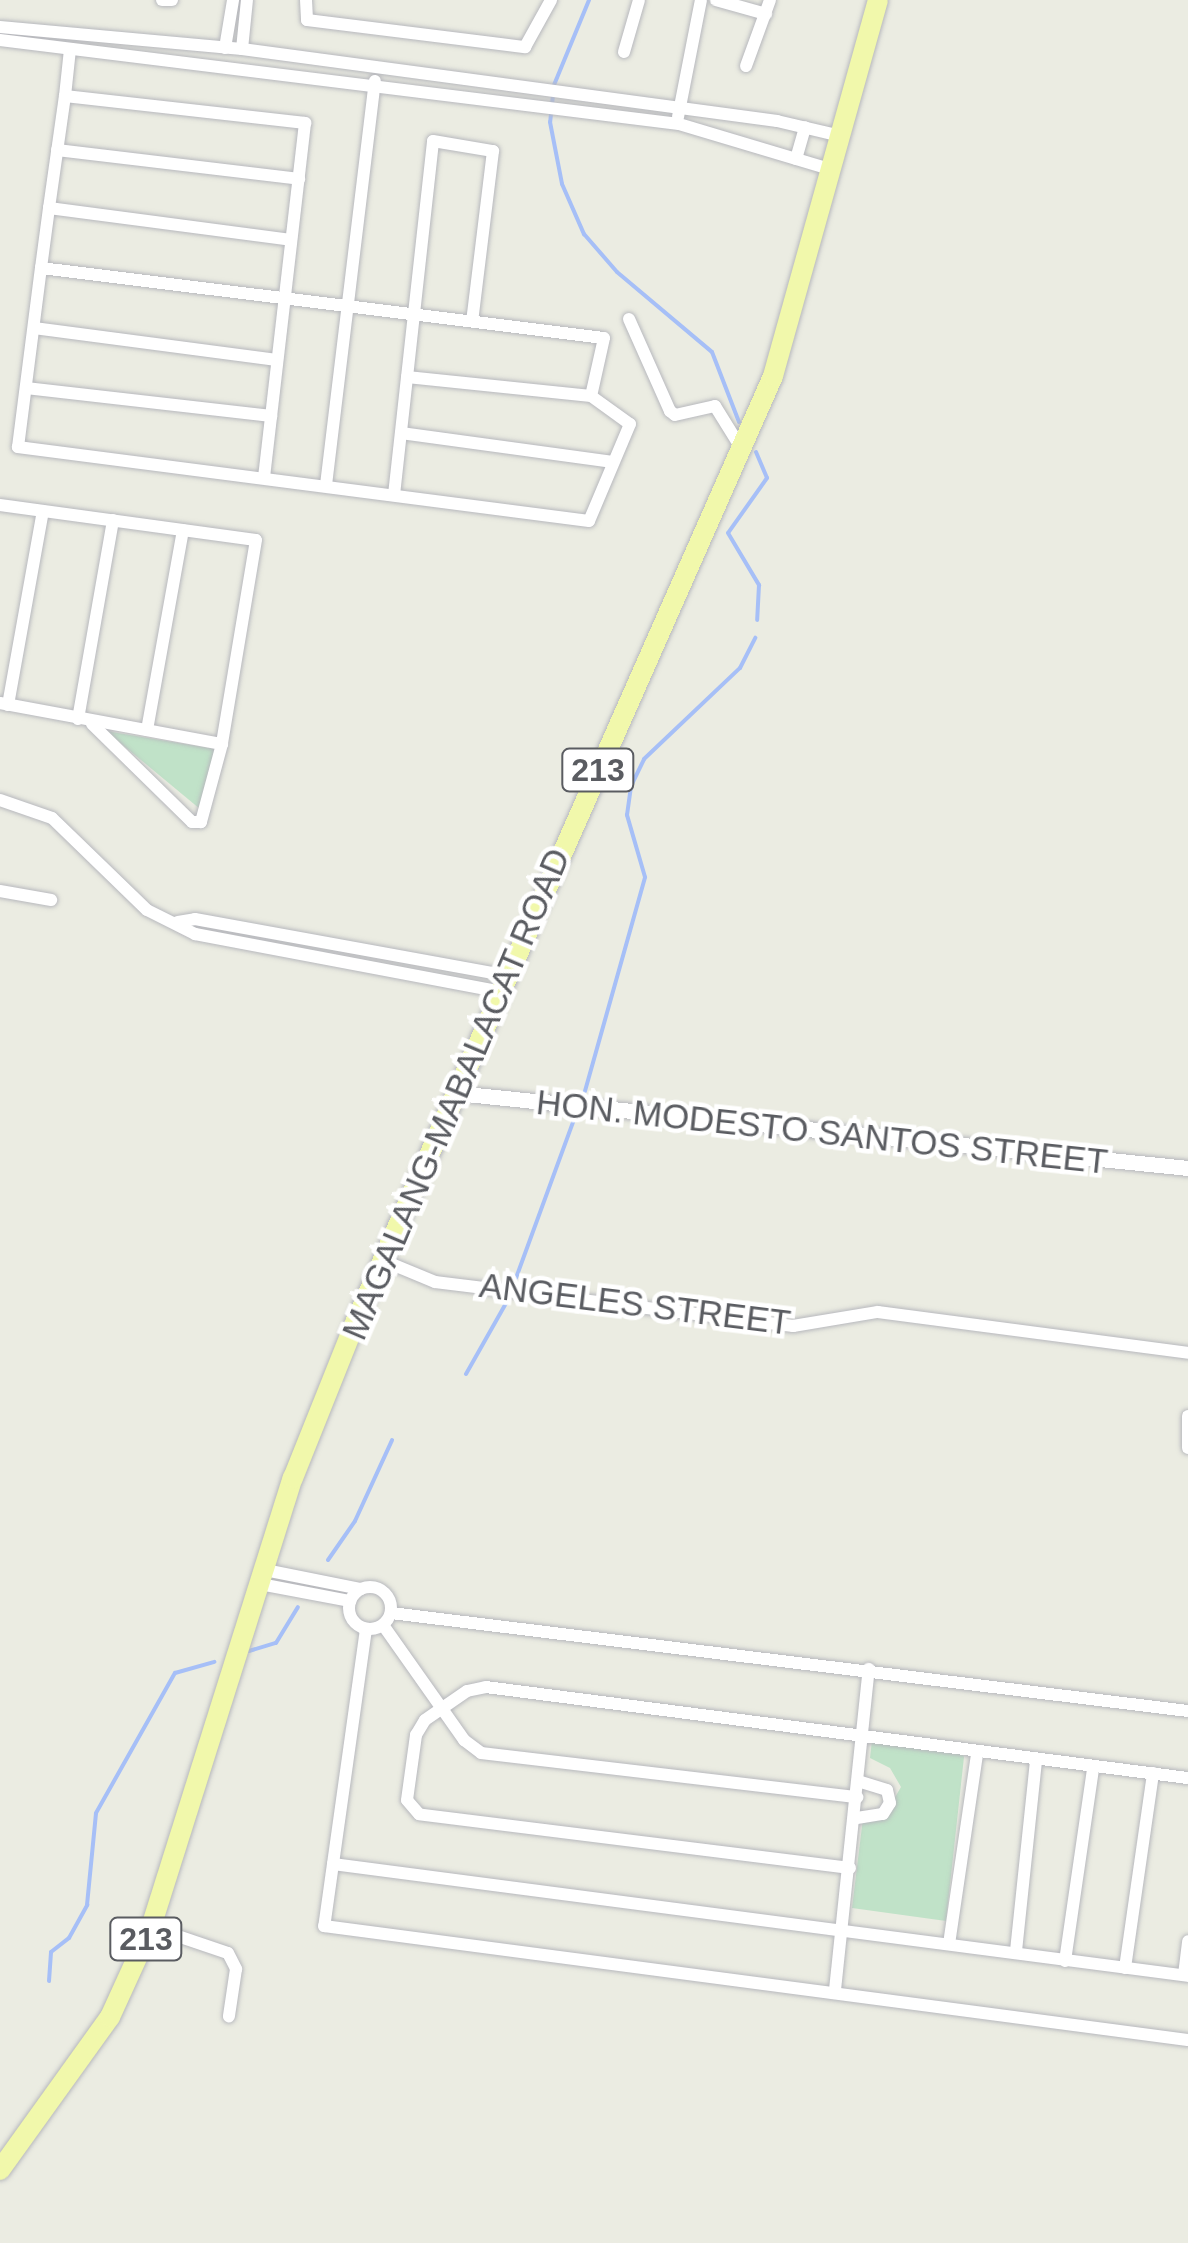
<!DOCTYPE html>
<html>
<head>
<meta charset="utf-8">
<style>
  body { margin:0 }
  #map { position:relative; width:1188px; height:2243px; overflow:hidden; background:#ebece2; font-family:Arial,sans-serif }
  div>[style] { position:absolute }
  .green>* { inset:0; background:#c0e2c8 }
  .stream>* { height:4px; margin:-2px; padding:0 2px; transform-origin:2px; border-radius:2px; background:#a6bff7 }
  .roads { filter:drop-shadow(0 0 2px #b7b8bd) drop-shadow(0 0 2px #b7b8bd) }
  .minor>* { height:12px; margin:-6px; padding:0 6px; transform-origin:6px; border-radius:6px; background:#fff }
  .minor>.ring { margin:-6px; padding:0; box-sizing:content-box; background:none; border:12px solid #fff; border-radius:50% }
  .tertiary>* { height:15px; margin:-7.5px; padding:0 7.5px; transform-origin:7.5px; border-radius:7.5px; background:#fff }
  .primary>* { height:20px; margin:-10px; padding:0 10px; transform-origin:10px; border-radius:10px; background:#f1f8ab }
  span { translate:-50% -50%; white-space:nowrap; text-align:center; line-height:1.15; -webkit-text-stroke:9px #fff; paint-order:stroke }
  .shield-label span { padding:2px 8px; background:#fff; border:2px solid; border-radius:8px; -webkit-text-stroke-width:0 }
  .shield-label { font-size:32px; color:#5a5c61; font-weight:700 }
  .street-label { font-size:35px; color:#5a5c61 }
</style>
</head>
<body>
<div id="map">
  <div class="green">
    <div style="clip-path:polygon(106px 731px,215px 749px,200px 809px)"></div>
    <div style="clip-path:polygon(873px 1731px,961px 1751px,964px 1757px,946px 1921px,852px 1908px,863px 1818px,890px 1806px,901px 1787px,890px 1768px,870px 1758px)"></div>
  </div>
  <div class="stream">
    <div style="left:554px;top:85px;width:92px;rotate:-67.6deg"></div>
    <div style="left:553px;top:95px;width:27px;rotate:96deg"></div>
    <div style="left:550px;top:122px;width:63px;rotate:79deg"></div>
    <div style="left:562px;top:184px;width:55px;rotate:66.3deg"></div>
    <div style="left:584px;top:234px;width:50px;rotate:49deg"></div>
    <div style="left:617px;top:272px;width:124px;rotate:40.1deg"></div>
    <div style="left:712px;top:352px;width:75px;rotate:68.9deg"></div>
    <div style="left:756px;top:452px;width:28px;rotate:67deg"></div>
    <div style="left:767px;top:478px;width:67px;rotate:125.3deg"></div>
    <div style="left:728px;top:533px;width:61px;rotate:59.2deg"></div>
    <div style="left:759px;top:585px;width:35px;rotate:93deg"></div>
    <div style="left:585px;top:1091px;width:222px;rotate:-74.3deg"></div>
    <div style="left:645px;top:877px;width:65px;rotate:-106.2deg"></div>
    <div style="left:627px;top:815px;width:29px;rotate:-82deg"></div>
    <div style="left:631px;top:786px;width:30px;rotate:-64deg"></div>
    <div style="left:644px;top:759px;width:132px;rotate:-43.5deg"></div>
    <div style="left:740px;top:668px;width:34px;rotate:-63deg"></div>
    <div style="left:516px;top:1278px;width:175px;rotate:-69.9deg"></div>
    <div style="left:466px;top:1374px;width:87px;rotate:-60.5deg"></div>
    <div style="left:328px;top:1560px;width:47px;rotate:-55.3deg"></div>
    <div style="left:355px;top:1521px;width:89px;rotate:-65.4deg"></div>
    <div style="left:249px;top:1651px;width:28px;rotate:-17deg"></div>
    <div style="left:276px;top:1643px;width:42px;rotate:-58.6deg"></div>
    <div style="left:49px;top:1981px;width:29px;rotate:-86deg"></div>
    <div style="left:51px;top:1952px;width:23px;rotate:-38deg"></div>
    <div style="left:69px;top:1938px;width:38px;rotate:-61deg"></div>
    <div style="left:87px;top:1905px;width:92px;rotate:-84.4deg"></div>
    <div style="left:96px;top:1813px;width:161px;rotate:-60.6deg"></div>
    <div style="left:175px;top:1673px;width:41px;rotate:-15.8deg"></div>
  </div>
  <div class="roads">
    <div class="minor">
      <div style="left:162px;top:0;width:10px"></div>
      <div style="left:306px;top:0;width:20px;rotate:87deg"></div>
      <div style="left:307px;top:20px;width:220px;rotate:7.1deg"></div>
      <div style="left:525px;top:47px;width:54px;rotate:-61deg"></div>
      <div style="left:716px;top:0;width:52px;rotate:15.6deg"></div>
      <div style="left:0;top:27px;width:243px;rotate:5.2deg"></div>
      <div style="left:242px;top:49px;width:540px;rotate:7.66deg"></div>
      <div style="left:777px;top:121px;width:66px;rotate:13.2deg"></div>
      <div style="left:0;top:40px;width:684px;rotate:7.05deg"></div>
      <div style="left:679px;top:124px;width:158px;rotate:16.6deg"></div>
      <div style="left:225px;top:48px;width:49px;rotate:-80.5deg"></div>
      <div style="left:242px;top:49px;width:49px;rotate:-84.2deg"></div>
      <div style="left:624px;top:52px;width:54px;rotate:-73.9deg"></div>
      <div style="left:746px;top:66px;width:70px;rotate:-70deg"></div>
      <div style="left:65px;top:96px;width:242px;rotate:6.4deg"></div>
      <div style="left:305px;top:123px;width:356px;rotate:96.6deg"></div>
      <div style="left:678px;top:117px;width:119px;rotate:-78.9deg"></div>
      <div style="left:57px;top:150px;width:244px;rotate:6.8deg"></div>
      <div style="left:796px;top:159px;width:33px;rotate:-74deg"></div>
      <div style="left:49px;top:208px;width:244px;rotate:7.5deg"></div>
      <div style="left:41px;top:268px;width:567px;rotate:7.09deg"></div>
      <div style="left:604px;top:338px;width:59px;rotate:102.6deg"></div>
      <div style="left:591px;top:396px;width:48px;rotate:35.7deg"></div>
      <div style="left:630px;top:424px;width:105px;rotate:112.9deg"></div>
      <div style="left:589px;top:521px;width:576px;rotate:-172.62deg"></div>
      <div style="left:18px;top:447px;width:180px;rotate:-82.7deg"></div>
      <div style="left:41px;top:268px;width:61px;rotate:-82.4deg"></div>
      <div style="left:49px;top:208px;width:113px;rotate:-81.9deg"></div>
      <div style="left:65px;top:96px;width:47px;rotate:-83.9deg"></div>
      <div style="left:629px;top:319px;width:101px;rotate:66deg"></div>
      <div style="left:670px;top:411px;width:6px;rotate:39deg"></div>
      <div style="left:675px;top:415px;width:41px;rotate:-12.7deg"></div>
      <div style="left:715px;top:406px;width:49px;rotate:58.2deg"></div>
      <div style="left:34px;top:328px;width:245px;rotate:7.5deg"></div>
      <div style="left:407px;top:377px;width:185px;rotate:5.9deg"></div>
      <div style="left:26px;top:388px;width:247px;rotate:6.5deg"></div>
      <div style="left:401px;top:433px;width:214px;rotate:7.8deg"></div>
      <div style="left:326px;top:485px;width:407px;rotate:-83.1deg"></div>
      <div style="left:394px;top:495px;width:356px;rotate:-83.7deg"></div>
      <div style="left:433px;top:141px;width:61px;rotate:9.5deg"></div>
      <div style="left:493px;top:151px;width:171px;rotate:97deg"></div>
      <div style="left:0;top:505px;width:258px;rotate:7.8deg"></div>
      <div style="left:256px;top:540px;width:207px;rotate:99.5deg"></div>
      <div style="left:222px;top:744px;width:81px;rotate:105.1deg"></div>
      <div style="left:201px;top:822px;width:9px;rotate:180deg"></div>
      <div style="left:192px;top:822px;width:140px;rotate:-135.6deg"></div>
      <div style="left:0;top:703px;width:226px;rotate:10.5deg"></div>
      <div style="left:8px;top:705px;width:197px;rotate:-79.8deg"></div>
      <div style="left:78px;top:719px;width:202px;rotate:-80deg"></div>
      <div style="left:147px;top:730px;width:203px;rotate:-79.8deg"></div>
      <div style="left:0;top:800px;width:55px;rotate:19.1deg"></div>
      <div style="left:52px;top:818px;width:132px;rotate:44.1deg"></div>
      <div style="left:147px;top:910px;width:54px;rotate:26.6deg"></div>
      <div style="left:195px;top:934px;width:307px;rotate:10.7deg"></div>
      <div style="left:0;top:891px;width:52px;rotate:10deg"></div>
      <div style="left:178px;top:922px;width:17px;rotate:-10deg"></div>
      <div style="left:195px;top:919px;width:313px;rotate:10.3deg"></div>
      <div style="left:382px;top:1260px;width:57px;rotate:22.5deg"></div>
      <div style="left:435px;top:1282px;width:361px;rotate:7deg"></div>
      <div style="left:793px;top:1326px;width:86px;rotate:-9.4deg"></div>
      <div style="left:878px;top:1312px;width:313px;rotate:7.5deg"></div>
      <div style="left:1188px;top:1416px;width:32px;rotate:90deg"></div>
      <div style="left:265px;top:1570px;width:98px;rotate:11.2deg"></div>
      <div style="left:260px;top:1584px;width:92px;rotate:10.7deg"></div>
      <div class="ring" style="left:349px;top:1587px;width:30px;height:30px"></div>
      <div style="left:391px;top:1613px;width:803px;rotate:7.01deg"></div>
      <div style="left:383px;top:1625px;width:141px;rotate:54.8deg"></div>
      <div style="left:464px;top:1740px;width:21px;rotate:37deg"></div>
      <div style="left:481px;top:1753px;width:379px;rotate:6.7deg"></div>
      <div style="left:366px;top:1629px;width:300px;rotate:98deg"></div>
      <div style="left:324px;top:1926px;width:871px;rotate:7.52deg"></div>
      <div style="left:857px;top:1818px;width:26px;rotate:-9deg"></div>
      <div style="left:883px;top:1814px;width:13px;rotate:-58deg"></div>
      <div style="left:890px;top:1803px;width:13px;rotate:-103deg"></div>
      <div style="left:887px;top:1790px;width:28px;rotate:-163deg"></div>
      <div style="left:333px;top:1864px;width:862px;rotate:7.46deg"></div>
      <div style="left:850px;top:1868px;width:434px;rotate:-172.9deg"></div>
      <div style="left:419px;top:1814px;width:18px;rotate:-131deg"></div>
      <div style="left:407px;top:1800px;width:66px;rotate:-82.1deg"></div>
      <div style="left:416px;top:1735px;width:17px;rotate:-59deg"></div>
      <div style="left:425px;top:1720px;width:51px;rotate:-34.6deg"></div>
      <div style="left:467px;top:1691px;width:19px;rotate:-12deg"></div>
      <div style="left:486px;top:1687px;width:708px;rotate:7.39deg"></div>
      <div style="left:151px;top:1927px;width:81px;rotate:18.7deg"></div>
      <div style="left:228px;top:1953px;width:18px;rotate:63deg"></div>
      <div style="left:236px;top:1969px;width:48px;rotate:98.5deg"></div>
      <div style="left:949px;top:1944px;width:192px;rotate:-81.6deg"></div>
      <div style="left:1016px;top:1951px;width:192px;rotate:-84deg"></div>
      <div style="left:1065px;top:1961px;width:194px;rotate:-81.7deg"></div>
      <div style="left:1125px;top:1968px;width:197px;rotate:-81.8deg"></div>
      <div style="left:1184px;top:1975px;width:34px;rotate:-83deg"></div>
      <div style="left:835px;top:1990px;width:323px;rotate:-84deg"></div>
    </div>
    <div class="tertiary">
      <div style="left:456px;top:1093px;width:736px;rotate:5.85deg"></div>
    </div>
    <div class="primary">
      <div style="left:0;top:2170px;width:188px;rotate:-54.3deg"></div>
      <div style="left:110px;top:2017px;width:99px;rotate:-65.5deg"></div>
      <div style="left:151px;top:1927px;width:471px;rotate:-72.5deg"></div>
      <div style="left:293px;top:1478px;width:167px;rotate:-68.2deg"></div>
      <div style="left:355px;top:1323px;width:1035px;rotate:-66.18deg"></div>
      <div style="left:773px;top:376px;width:390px;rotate:-74.4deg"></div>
    </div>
  </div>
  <div class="shield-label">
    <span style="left:598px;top:770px">213</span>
    <span style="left:146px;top:1939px">213</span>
  </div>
  <div class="street-label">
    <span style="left:456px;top:1094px;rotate:-67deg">MAGALANG-MABALACAT ROAD</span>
    <span style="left:822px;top:1132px;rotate:6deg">HON. MODESTO SANTOS STREET</span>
    <span style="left:635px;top:1304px;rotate:7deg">ANGELES STREET</span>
  </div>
</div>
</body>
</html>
